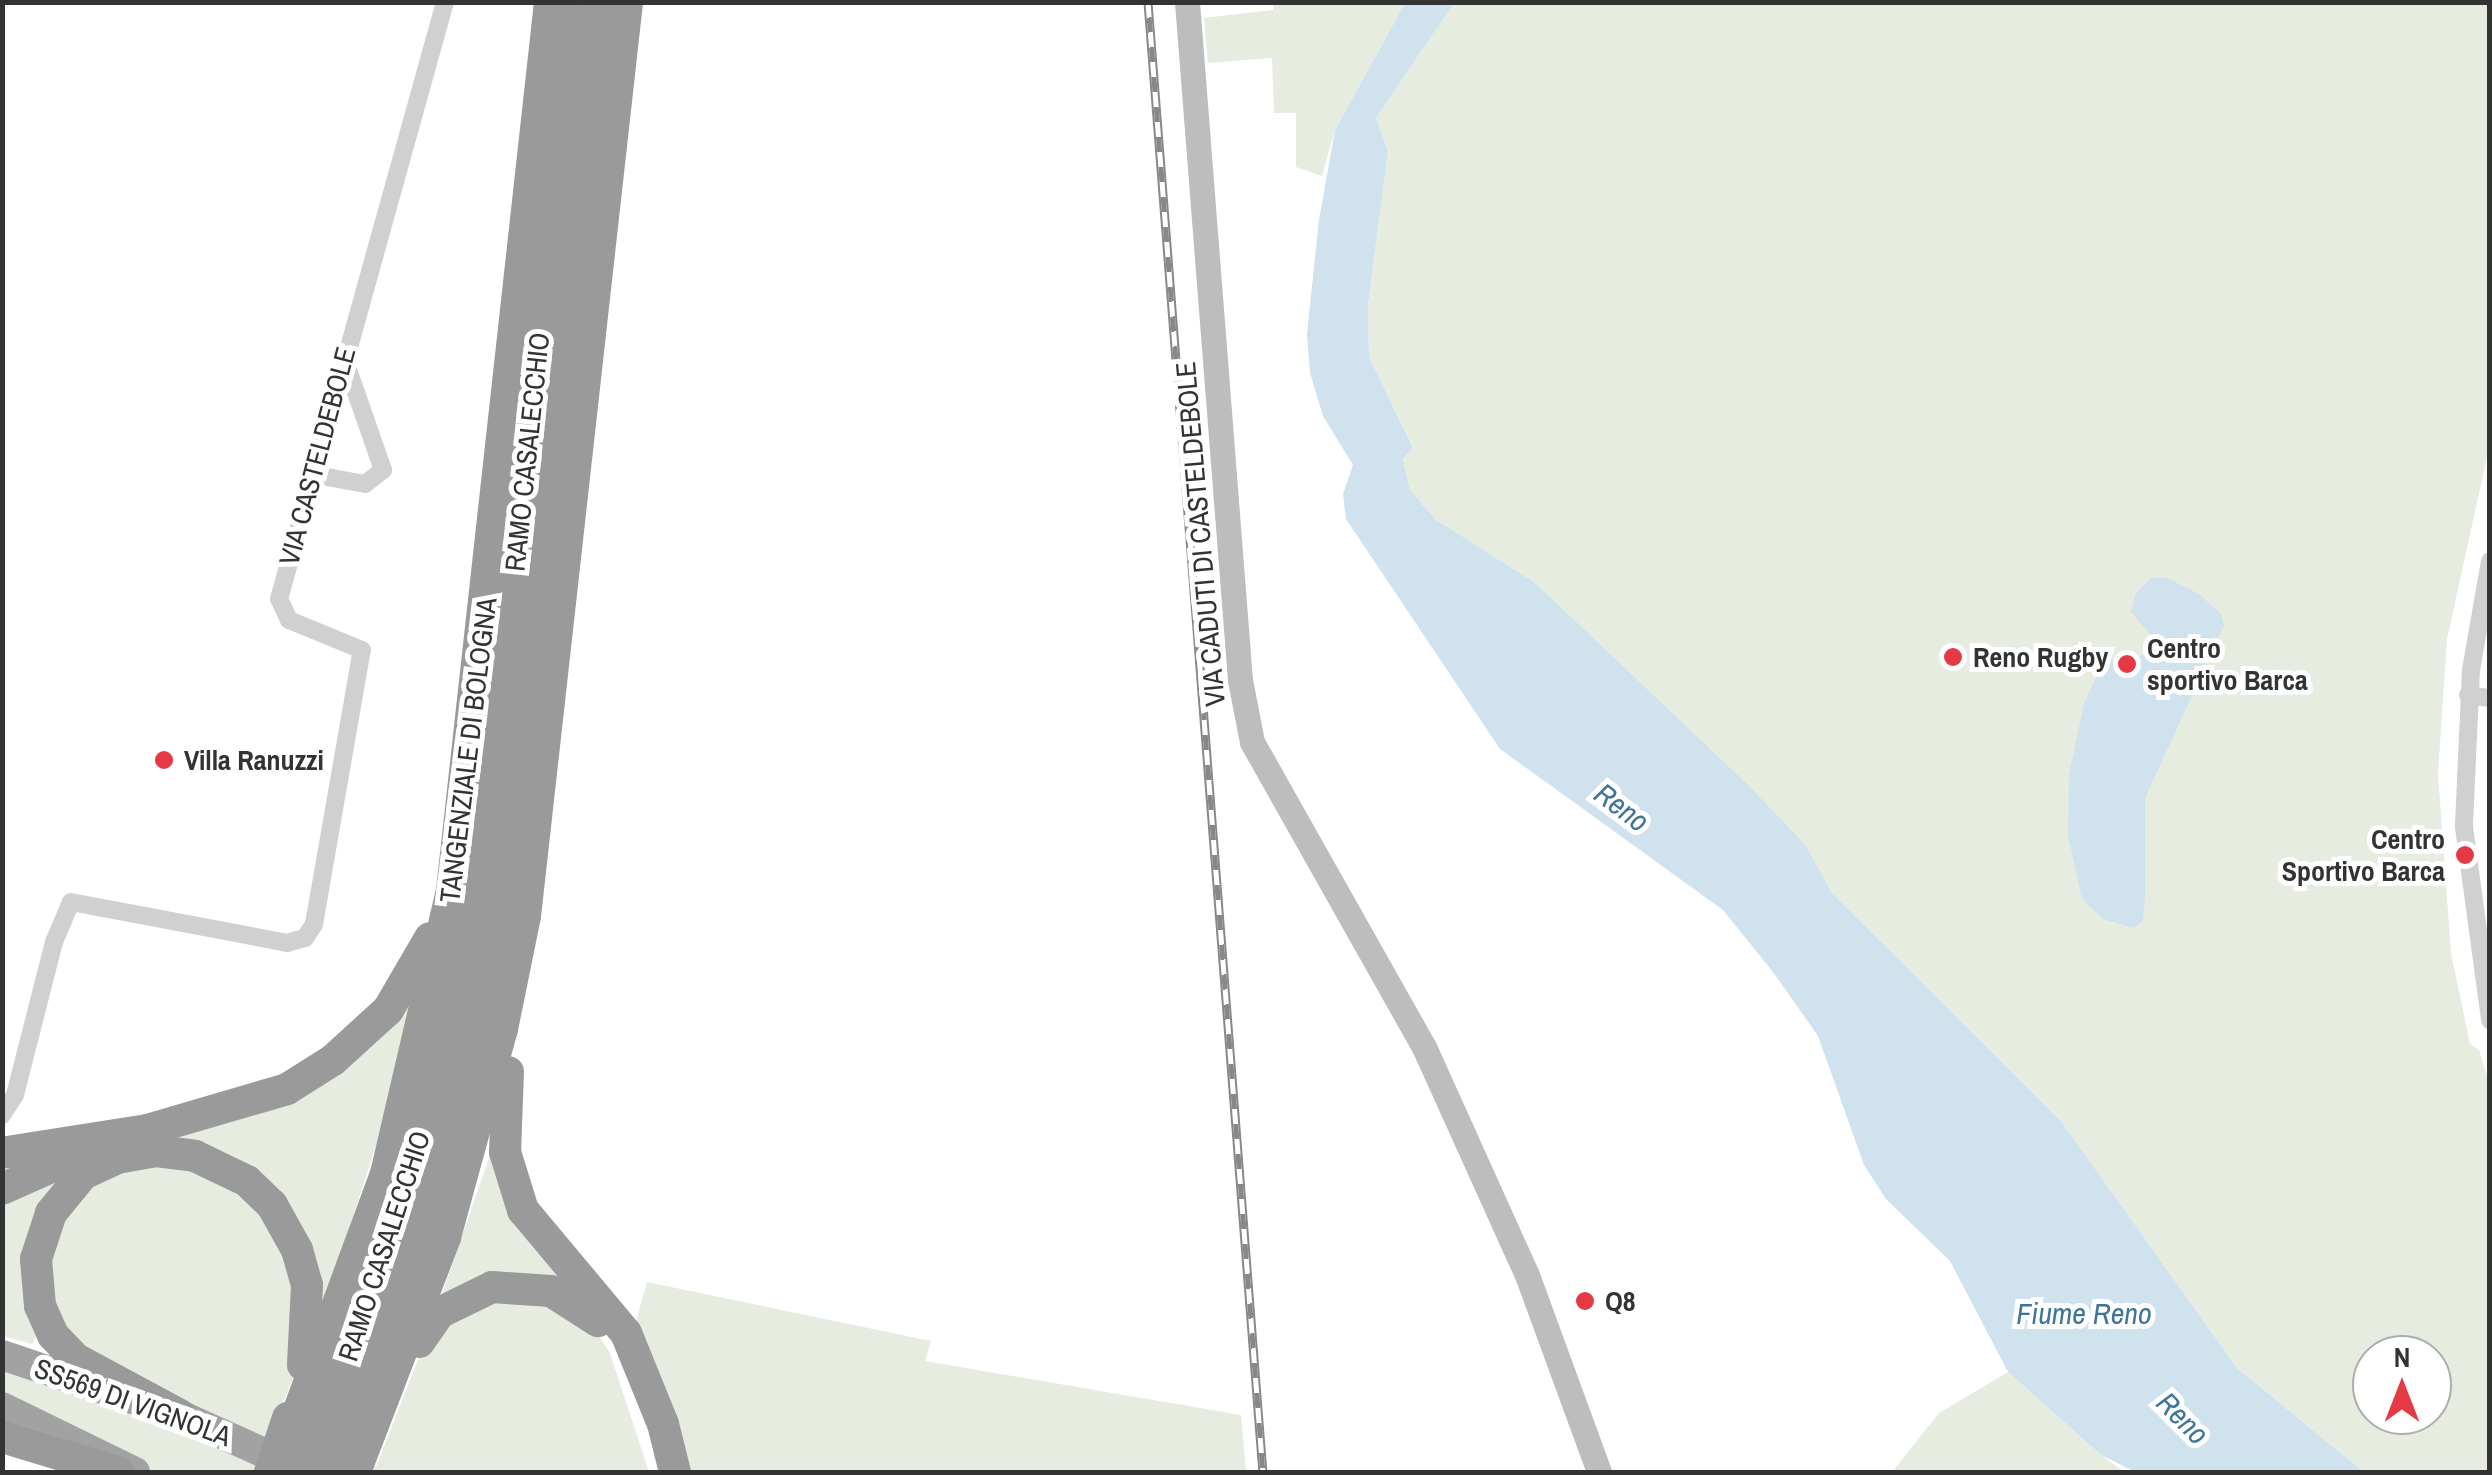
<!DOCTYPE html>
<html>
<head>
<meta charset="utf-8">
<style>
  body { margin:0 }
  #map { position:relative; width:2492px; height:1475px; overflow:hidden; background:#fff; font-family:"Archivo Narrow",sans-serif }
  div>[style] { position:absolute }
  .green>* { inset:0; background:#e6ecdf }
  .water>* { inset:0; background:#cfe2ee }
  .minor>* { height:18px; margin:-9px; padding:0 9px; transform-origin:9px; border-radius:9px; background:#d0d0d0 }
  .secondary>* { height:25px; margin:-12.5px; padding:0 12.5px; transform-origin:12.5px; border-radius:12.5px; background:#bdbdbd }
  .trunk>* { height:30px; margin:-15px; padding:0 15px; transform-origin:15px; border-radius:15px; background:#a2a2a2 }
  .motorway>* { height:32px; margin:-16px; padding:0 16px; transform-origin:16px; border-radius:16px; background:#9a9a9a }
  .rail>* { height:9px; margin-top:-4.5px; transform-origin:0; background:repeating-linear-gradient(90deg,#fff 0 15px,#888 0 30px); box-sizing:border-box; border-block:2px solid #888 }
  .motorway-bridge>* { height:32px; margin:-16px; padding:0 16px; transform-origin:16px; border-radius:16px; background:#9a9a9a }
  .dots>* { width:28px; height:28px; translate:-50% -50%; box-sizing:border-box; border:5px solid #fff; border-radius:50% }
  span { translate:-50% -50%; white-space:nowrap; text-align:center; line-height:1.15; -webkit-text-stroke:10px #fff; paint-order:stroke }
  .street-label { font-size:28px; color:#333 }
  .poi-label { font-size:28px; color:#333; font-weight:700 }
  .left { translate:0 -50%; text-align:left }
  .right { translate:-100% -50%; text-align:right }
  .water-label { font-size:30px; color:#3f7597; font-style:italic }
  .frame { position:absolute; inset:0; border:5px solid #333; pointer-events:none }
  .north { position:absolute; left:2352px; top:1335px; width:100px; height:100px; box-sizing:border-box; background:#fff; border:2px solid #adadad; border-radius:50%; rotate:0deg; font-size:28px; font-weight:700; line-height:40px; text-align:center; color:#333 }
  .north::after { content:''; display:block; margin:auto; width:35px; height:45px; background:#e63946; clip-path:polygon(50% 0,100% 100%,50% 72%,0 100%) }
</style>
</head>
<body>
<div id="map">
  <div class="green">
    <div style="clip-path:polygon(1274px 3px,1405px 3px,1335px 130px,1322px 176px,1296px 167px,1296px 113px,1274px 113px,1272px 58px,1208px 63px,1204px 18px,1273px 10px)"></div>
    <div style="clip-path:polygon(evenodd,1454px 3px,2489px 4px,2489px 448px,2447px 639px,2438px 774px,2451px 953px,2470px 1044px,2479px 1050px,2489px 1083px,2489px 1472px,2364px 1472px,2237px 1368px,2061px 1121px,1832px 893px,1805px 844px,1534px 582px,1435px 519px,1410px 490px,1403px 459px,1413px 446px,1369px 357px,1368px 305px,1388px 152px,1376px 118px,1454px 3px,2372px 1355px,2432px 1355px,2432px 1415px,2372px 1415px,2372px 1355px)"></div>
    <div style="clip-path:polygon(410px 997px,398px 1078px,323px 1308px,289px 1214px,141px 1139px,244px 1113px)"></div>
    <div style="clip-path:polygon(492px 1149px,580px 1292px,442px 1294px)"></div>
    <div style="clip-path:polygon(161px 1157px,239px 1181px,296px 1267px,298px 1366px,277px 1417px,376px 1467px,426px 1339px,512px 1291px,591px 1324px,610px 1353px,649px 1472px,343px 1472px,110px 1369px,69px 1340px,44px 1276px,73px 1193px)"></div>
    <div style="clip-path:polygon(58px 1181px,37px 1335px,32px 1344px,3px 1336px,3px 1197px)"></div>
    <div style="clip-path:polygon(647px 1282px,931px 1341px,925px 1361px,1241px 1415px,1246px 1472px,684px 1472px,634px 1328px)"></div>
    <div style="clip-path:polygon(3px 1365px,66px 1385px,283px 1472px,155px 1472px,3px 1396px)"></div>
    <div style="clip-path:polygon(2008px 1372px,2101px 1455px,2124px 1472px,1892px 1472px,1939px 1413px)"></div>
  </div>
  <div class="water">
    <div style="clip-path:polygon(1405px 3px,1454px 3px,1376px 118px,1388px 152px,1368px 305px,1369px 357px,1413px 447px,1403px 459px,1410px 490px,1435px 519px,1534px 582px,1747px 784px,1805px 844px,1832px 893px,2061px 1121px,2237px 1368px,2364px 1472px,2135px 1472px,2101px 1455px,2008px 1372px,1950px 1261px,1886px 1199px,1864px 1165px,1818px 1036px,1773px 972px,1723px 910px,1500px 749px,1346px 519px,1343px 494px,1353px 465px,1323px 416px,1310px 373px,1307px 334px,1319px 220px,1335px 130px)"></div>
    <div style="clip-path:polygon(2151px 578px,2167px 578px,2199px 594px,2221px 614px,2224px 626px,2145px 798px,2145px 899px,2143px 920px,2134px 928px,2103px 919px,2082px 899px,2068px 836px,2069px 775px,2084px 703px,2104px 661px,2148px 655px,2151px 635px,2131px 612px,2136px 593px)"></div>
  </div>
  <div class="minor">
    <div style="left:311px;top:474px;width:55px;rotate:10.5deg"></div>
    <div style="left:365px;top:484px;width:23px;rotate:-38deg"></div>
    <div style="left:383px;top:470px;width:119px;rotate:-109.2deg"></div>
    <div style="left:2490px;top:561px;width:111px;rotate:99.9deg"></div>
    <div style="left:2471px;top:670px;width:157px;rotate:92.6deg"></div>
    <div style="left:2464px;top:827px;width:195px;rotate:82.3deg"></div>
    <div style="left:2468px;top:695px;width:22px;rotate:8deg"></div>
    <div style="left:2px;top:1115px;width:24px;rotate:-57deg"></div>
    <div style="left:15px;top:1095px;width:158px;rotate:-75.7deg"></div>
    <div style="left:54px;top:942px;width:43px;rotate:-67deg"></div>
    <div style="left:71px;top:902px;width:220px;rotate:10.7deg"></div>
    <div style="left:287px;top:943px;width:19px;rotate:-16deg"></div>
    <div style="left:305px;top:938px;width:17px;rotate:-57deg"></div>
    <div style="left:314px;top:924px;width:278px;rotate:-80.1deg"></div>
    <div style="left:362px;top:650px;width:79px;rotate:-157.7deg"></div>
    <div style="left:289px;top:620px;width:23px;rotate:-115deg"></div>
    <div style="left:279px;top:599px;width:620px;rotate:-74.46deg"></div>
  </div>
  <div class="secondary">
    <div style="left:1187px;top:2px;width:680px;rotate:85.53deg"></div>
    <div style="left:1240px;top:680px;width:63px;rotate:79deg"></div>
    <div style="left:1252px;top:742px;width:350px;rotate:60.6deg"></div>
    <div style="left:1424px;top:1047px;width:250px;rotate:65.7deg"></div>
    <div style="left:1527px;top:1275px;width:210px;rotate:69.9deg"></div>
  </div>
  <div class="trunk">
    <div style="left:2px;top:1355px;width:188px;rotate:18.6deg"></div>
    <div style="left:180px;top:1415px;width:90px;rotate:24.3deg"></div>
    <div style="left:2px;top:1407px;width:148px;rotate:26deg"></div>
  </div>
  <div class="motorway">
    <div style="left:508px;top:1072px;width:80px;rotate:92.1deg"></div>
    <div style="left:505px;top:1152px;width:61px;rotate:72.8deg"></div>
    <div style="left:523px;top:1210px;width:160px;rotate:50.1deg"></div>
    <div style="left:626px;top:1333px;width:98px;rotate:67.9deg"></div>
    <div style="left:663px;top:1424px;width:49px;rotate:76deg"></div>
    <div style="left:2px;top:1153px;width:147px;rotate:-9deg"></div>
    <div style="left:147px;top:1130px;width:146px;rotate:-16.3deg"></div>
    <div style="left:287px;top:1089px;width:54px;rotate:-32.2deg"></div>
    <div style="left:333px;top:1060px;width:74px;rotate:-42.3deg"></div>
    <div style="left:388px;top:1010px;width:83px;rotate:-59.7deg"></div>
    <div style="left:2px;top:1189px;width:83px;rotate:-24.1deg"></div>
    <div style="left:419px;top:1342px;width:35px;rotate:-55deg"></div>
    <div style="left:439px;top:1313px;width:59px;rotate:-26.1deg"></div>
    <div style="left:492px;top:1287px;width:59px;rotate:3.9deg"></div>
    <div style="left:551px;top:1291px;width:56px;rotate:32.6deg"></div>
    <div style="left:180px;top:1415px;width:118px;rotate:-151.7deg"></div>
    <div style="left:76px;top:1359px;width:33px;rotate:-134deg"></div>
    <div style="left:53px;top:1335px;width:32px;rotate:-114deg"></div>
    <div style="left:40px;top:1306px;width:47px;rotate:-94.9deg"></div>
    <div style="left:36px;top:1259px;width:48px;rotate:-71.9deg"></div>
    <div style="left:51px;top:1213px;width:50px;rotate:-50.6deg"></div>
    <div style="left:83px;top:1174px;width:38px;rotate:-25deg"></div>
    <div style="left:117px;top:1158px;width:40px;rotate:-10deg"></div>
    <div style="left:156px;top:1151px;width:39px;rotate:7deg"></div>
    <div style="left:195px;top:1156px;width:58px;rotate:25.7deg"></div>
    <div style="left:247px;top:1181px;width:35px;rotate:44deg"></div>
    <div style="left:272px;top:1205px;width:51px;rotate:60.9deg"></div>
    <div style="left:297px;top:1250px;width:36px;rotate:74deg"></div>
    <div style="left:307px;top:1285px;width:80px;rotate:92.9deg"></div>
    <div style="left:295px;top:1421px;width:263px;rotate:-69.8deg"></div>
    <div style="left:386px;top:1174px;width:292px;rotate:-76.9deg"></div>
    <div style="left:452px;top:890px;width:893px;rotate:-83.7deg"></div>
    <div style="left:316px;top:1436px;width:291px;rotate:-70.1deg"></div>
    <div style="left:415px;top:1162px;width:290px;rotate:-77.3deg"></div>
    <div style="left:479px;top:879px;width:882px;rotate:-83.69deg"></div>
    <div style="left:2px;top:1437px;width:121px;rotate:16.8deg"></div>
    <div style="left:325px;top:1472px;width:331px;rotate:-69.6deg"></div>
    <div style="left:440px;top:1162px;width:244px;rotate:-76.8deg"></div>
    <div style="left:496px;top:924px;width:928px;rotate:-83.56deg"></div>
    <div style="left:355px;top:1472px;width:252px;rotate:-69deg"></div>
    <div style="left:445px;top:1237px;width:216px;rotate:-74.7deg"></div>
    <div style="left:502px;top:1029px;width:115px;rotate:-78.5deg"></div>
    <div style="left:525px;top:916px;width:920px;rotate:-83.63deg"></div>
  </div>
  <div class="rail">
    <div style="left:1148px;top:2px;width:1474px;rotate:85.53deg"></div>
  </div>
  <div class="motorway-bridge">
    <div style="left:270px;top:1472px;width:57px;rotate:-71.6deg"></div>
    <div style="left:299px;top:1472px;width:40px;rotate:-65deg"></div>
  </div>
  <div class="dots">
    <div style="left:1953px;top:657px;background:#e63946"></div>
    <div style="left:2127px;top:664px;background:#e63946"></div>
    <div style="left:164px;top:760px;background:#e63946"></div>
    <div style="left:2465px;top:855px;background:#e63946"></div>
    <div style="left:1585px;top:1301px;background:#e63946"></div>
  </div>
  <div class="street-label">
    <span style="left:527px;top:452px;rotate:-84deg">RAMO CASALECCHIO</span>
    <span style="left:317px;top:456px;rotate:-75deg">VIA CASTELDEBOLE</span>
    <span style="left:1200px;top:534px;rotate:-95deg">VIA CADUTI DI CASTELDEBOLE</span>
    <span style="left:468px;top:750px;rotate:-83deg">TANGENZIALE DI BOLOGNA</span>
    <span style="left:384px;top:1246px;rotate:-72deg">RAMO CASALECCHIO</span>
    <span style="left:133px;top:1402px;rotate:20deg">SS569 DI VIGNOLA</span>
  </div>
  <div class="poi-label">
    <span class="left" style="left:2147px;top:664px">Centro<br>sportivo Barca</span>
    <span class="left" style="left:1973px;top:657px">Reno Rugby</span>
    <span class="left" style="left:184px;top:760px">Villa Ranuzzi</span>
    <span class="right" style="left:2445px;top:855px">Centro<br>Sportivo Barca</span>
    <span class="left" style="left:1605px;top:1301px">Q8</span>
  </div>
  <div class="water-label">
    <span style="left:1622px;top:807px;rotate:37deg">Reno</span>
    <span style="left:2084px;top:1313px">Fiume Reno</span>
    <span style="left:2183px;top:1418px;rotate:45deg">Reno</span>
  </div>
  <div class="frame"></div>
  <div class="north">N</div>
</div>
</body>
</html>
